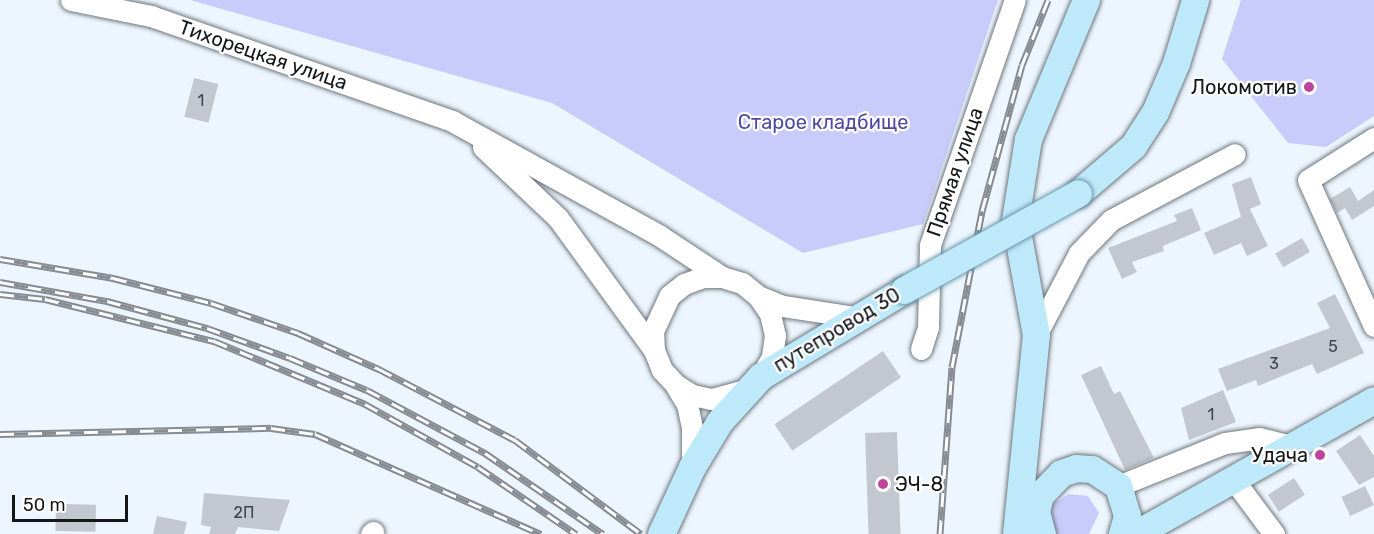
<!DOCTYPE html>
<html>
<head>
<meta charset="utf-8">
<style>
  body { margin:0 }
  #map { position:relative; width:1374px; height:534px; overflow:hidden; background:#edf6fe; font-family:Rubik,sans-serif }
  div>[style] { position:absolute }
  .green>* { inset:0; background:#c9ccfa }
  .building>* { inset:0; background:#c2c7d0; transform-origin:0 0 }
  .roads { filter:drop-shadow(0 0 2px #6f767d) drop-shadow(0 0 2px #6f767d) }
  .minor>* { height:21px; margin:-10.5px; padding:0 10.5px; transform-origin:10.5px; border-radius:10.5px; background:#fff }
  .major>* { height:27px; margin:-13.5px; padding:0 13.5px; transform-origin:13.5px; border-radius:13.5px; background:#bee9fa }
  .rail>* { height:7px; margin-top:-3.5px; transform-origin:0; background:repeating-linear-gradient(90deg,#fff 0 14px,#868c92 0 28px); box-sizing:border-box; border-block:2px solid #868c92 }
  .bridges { filter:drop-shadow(0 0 2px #6796a9) drop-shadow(0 0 2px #6796a9) }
  .major-bridge>* { height:27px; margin:-13.5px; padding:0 13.5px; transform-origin:13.5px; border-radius:13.5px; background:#bee9fa }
  .dots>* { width:16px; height:16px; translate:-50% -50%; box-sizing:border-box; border:3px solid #fff; border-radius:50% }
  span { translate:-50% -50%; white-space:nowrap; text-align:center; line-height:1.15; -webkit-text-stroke:4.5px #fff; paint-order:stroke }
  .number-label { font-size:16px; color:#404348 }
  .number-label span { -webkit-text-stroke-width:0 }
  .street-label { font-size:20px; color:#14171a }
  .poi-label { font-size:20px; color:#14171a }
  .right { translate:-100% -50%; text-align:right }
  .left { translate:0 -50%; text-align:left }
  .park-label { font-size:20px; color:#4f49a2 }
  .scale { position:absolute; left:12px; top:495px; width:116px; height:27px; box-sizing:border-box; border:3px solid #14171a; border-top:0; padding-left:8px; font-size:18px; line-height:21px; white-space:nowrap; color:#14171a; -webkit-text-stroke:4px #fff; paint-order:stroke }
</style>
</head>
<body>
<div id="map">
  <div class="green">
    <div style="clip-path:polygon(190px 0,998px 0,923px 224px,803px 253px,552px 103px)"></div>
    <div style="clip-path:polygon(1241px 0,1374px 0,1374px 116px,1326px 147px,1288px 143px,1222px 59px)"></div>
    <div style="clip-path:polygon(1069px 494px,1088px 496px,1099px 513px,1089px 534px,1057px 534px,1049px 522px,1053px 504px)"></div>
  </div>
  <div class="building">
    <div style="left:194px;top:78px;width:25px;height:40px;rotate:14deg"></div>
    <div style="clip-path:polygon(1251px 177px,1261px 204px,1250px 209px,1268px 246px,1247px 256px,1241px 243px,1214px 255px,1204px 233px,1241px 217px,1232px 184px)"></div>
    <div style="clip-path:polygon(1350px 187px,1358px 201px,1374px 190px,1374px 206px,1352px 220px,1345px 208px,1337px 213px,1330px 199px)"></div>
    <div style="clip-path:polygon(1192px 208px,1201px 230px,1163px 246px,1164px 251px,1132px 262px,1137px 272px,1122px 279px,1108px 248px,1177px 221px,1174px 215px)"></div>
    <div style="left:1302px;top:238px;width:16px;height:31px;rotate:60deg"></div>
    <div style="clip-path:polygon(1335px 294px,1364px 353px,1317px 374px,1312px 364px,1258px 386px,1256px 380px,1227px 391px,1218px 369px,1330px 328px,1317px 303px)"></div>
    <div style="left:883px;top:351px;width:32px;height:131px;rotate:56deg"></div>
    <div style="clip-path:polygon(1101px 366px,1114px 394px,1120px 391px,1154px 458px,1125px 470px,1081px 375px)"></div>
    <div style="clip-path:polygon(1223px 390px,1236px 422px,1189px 440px,1181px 408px)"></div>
    <div style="left:897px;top:432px;width:102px;height:32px;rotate:88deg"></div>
    <div style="clip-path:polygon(1360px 435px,1374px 456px,1374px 477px,1359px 485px,1336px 451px)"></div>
    <div style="left:1294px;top:478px;width:20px;height:31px;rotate:57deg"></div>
    <div style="left:1365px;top:486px;width:21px;height:26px;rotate:65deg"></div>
    <div style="clip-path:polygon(204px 493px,290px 500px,279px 531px,238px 527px,235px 534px,209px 534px,211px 527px,201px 525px)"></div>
    <div style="left:56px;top:504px;width:40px;height:27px;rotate:1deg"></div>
    <div style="clip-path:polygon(157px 516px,187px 522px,184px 534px,153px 534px)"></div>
  </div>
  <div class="roads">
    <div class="minor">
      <div style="left:71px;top:0;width:82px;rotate:11.3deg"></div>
      <div style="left:151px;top:16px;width:319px;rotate:19.2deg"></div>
      <div style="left:452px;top:121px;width:238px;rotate:28.9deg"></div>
      <div style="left:660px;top:236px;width:74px;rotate:33.5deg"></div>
      <div style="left:1374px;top:138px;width:78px;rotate:147.5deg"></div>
      <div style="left:1308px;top:180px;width:160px;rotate:65.7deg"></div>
      <div style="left:483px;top:147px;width:103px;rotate:43.4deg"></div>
      <div style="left:558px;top:218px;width:163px;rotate:54deg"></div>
      <div style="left:758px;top:296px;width:27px;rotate:22deg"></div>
      <div style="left:783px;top:306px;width:73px;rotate:8.7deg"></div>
      <div style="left:1036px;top:335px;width:93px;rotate:-62.3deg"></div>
      <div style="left:1079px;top:253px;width:46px;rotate:-45.9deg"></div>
      <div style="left:1111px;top:220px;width:140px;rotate:-28deg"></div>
      <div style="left:921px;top:349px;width:23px;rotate:-72deg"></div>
      <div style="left:928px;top:327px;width:82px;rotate:-88.6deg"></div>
      <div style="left:930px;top:245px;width:259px;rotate:-70.9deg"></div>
      <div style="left:676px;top:386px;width:21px;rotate:59deg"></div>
      <div style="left:687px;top:404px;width:25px;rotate:78deg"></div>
      <div style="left:692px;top:428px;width:39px;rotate:90deg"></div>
      <div style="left:749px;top:389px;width:39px;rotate:165deg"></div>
      <div style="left:711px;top:399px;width:19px;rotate:-168deg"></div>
      <div style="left:692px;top:395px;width:19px;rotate:-148deg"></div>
      <div style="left:676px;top:385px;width:21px;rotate:-133deg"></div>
      <div style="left:662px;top:370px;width:22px;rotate:-112deg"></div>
      <div style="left:654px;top:350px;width:19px;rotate:-93deg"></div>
      <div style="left:653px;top:331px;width:38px;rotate:-65deg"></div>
      <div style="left:669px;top:296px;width:19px;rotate:-39deg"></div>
      <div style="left:684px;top:284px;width:20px;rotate:-20deg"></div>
      <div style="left:703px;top:277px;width:19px"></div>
      <div style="left:722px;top:277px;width:21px;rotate:17deg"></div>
      <div style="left:742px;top:283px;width:21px;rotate:39deg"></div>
      <div style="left:758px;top:296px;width:22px;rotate:56deg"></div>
      <div style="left:770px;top:314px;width:22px;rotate:77deg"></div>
      <div style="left:775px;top:335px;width:22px;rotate:98deg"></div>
      <div style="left:772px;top:357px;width:22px;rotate:120deg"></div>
      <div style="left:1233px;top:479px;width:69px;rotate:53.3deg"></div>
      <div style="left:1118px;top:486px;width:115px;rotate:-21.9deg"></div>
      <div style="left:1225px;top:443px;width:34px;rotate:-8deg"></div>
      <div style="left:1259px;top:438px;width:32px;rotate:14deg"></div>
      <div style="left:371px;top:534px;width:3px;rotate:-45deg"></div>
    </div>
    <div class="major">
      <div style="left:1078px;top:193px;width:72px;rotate:-40.5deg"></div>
      <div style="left:1133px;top:146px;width:40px;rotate:-57.1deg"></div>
      <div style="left:1155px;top:112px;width:53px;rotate:-66.8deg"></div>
      <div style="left:1176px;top:63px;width:66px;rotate:-73.2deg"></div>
      <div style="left:1146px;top:528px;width:261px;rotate:-29.3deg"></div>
      <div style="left:661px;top:534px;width:74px;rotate:-65.2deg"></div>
      <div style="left:692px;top:467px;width:54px;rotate:-58.7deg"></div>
      <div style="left:720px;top:421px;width:61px;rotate:-47.7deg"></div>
      <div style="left:761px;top:376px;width:167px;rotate:-31deg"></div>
      <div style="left:1016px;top:534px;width:200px;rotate:-84.3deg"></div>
      <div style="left:1036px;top:335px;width:117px;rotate:-100.3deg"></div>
      <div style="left:1015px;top:220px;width:82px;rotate:-80.9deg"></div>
      <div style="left:1028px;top:139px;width:151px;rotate:-67.4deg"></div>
      <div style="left:1042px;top:534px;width:24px;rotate:-105deg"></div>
      <div style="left:1036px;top:511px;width:16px;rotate:-76deg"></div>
      <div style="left:1040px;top:495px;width:30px;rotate:-46deg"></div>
      <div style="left:1061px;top:473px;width:16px;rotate:-18deg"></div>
      <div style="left:1076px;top:468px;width:16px;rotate:4deg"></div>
      <div style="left:1092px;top:469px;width:31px;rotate:33deg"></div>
      <div style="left:1118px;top:486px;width:31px;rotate:73deg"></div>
      <div style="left:1127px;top:516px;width:19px;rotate:106deg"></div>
    </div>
  </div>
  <div class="rail">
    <div style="left:0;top:259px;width:115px;rotate:9.5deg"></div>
    <div style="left:113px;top:278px;width:101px;rotate:14.3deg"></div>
    <div style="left:211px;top:303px;width:92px;rotate:19deg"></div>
    <div style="left:298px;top:333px;width:89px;rotate:24deg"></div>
    <div style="left:379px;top:369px;width:153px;rotate:27.6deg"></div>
    <div style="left:515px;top:440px;width:157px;rotate:36.7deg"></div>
    <div style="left:0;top:282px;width:109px;rotate:10.1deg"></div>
    <div style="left:107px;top:301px;width:104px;rotate:15.1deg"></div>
    <div style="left:207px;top:328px;width:88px;rotate:19.9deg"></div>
    <div style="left:290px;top:358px;width:83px;rotate:22.6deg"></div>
    <div style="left:367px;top:390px;width:134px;rotate:28.1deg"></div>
    <div style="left:485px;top:453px;width:143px;rotate:34.5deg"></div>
    <div style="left:0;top:294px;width:45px;rotate:6.3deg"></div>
    <div style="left:45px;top:299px;width:174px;rotate:14deg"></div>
    <div style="left:214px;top:341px;width:164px;rotate:22.6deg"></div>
    <div style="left:365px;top:404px;width:129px;rotate:29.1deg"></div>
    <div style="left:478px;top:467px;width:119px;rotate:34.4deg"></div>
    <div style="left:0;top:434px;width:271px;rotate:-1.3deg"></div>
    <div style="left:271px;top:428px;width:44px;rotate:7.8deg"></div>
    <div style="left:315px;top:434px;width:247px;rotate:23.9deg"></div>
    <div style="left:940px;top:534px;width:167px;rotate:-85.9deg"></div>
    <div style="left:952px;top:367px;width:159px;rotate:-79.1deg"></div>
    <div style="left:982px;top:211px;width:151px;rotate:-74.7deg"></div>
    <div style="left:1022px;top:65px;width:70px;rotate:-68.2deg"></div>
  </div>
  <div class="bridges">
    <div class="major-bridge">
      <div style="left:904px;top:290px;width:199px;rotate:-29.1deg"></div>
    </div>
  </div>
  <div class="dots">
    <div style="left:1309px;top:87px;background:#bd469c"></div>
    <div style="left:1320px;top:455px;background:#bd469c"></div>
    <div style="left:883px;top:484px;background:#bd469c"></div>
  </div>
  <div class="number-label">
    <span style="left:201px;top:101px">1</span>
    <span style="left:1333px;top:347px">5</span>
    <span style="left:1274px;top:364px">3</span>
    <span style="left:1211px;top:415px">1</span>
    <span style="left:244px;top:513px">2П</span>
  </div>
  <div class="street-label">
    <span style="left:263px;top:55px;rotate:19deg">Тихорецкая улица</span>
    <span style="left:955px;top:172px;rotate:-71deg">Прямая улица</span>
    <span style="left:837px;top:330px;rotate:-31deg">путепровод 30</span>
  </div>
  <div class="poi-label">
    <span class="right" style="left:1297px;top:87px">Локомотив</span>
    <span class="right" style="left:1308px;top:455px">Удача</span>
    <span class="left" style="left:895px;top:484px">ЭЧ-8</span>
  </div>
  <div class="park-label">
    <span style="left:823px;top:122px">Старое кладбище</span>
  </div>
  <div class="scale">50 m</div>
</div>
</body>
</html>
